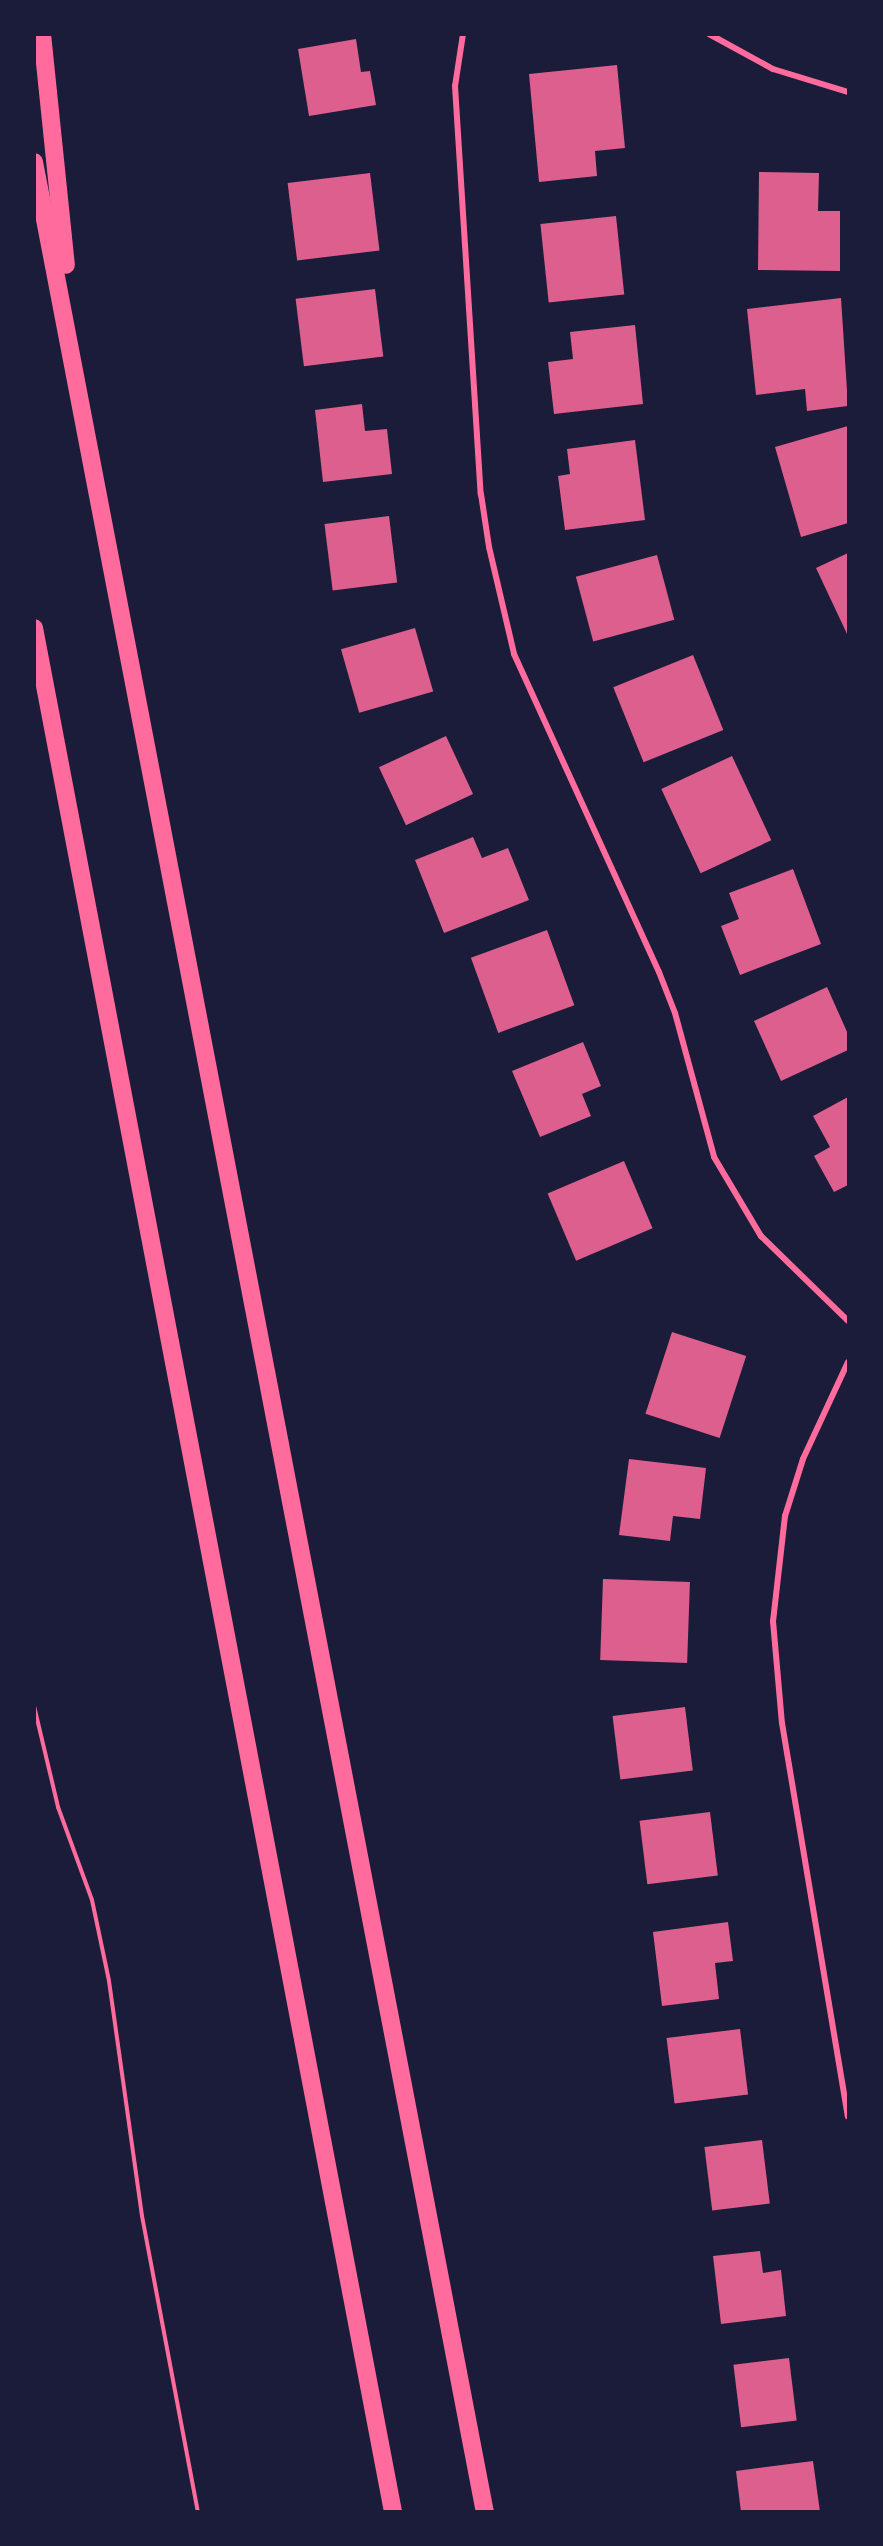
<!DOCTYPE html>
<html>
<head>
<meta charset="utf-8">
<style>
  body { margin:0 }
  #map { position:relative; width:883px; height:2546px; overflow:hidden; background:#1b1b3a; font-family:"Golos Text",sans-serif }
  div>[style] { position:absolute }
  .building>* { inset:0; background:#dd5f8e; transform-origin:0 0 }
  .path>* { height:4px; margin:-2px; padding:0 2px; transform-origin:2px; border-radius:2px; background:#ff6b9d }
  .minor>* { height:6px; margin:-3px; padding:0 3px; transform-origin:3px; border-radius:3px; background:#ff6b9d }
  .motorway>* { height:18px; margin:-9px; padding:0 9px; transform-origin:9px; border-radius:9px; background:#ff6b9d }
  span { translate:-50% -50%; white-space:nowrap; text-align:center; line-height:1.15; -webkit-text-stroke:4.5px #1b1b3a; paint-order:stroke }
  .frame { position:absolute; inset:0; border:36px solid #1b1b3a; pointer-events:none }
</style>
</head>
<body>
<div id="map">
  <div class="building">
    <div style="clip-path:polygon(356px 39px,361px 72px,370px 71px,376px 105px,309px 116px,298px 49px)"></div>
    <div style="clip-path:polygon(617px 65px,625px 148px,595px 151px,597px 176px,539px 182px,529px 74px)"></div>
    <div style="clip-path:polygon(759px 172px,819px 173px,818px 211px,840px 211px,840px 271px,758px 270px)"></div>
    <div style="left:370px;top:173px;width:78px;height:83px;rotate:83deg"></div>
    <div style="left:616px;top:216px;width:79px;height:76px;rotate:84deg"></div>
    <div style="left:375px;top:289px;width:68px;height:80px;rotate:83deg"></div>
    <div style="clip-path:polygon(841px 298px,848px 406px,807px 411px,805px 389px,756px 395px,747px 309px)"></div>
    <div style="clip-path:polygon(635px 325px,643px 404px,554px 414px,548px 362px,573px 359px,570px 332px)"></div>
    <div style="clip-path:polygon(362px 404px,365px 431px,387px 429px,392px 474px,323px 482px,315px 410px)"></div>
    <div style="clip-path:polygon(848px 426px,848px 523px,801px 537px,775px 447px)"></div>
    <div style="clip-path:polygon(635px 440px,645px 520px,565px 530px,558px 476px,570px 474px,567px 449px)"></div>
    <div style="left:389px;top:516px;width:67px;height:65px;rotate:83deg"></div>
    <div style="clip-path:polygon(848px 553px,848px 636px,816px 568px)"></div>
    <div style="left:657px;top:555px;width:67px;height:84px;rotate:75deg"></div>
    <div style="left:415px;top:628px;width:66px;height:77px;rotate:74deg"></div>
    <div style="left:693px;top:655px;width:81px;height:86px;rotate:68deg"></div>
    <div style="left:446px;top:736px;width:64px;height:74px;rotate:65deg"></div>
    <div style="left:732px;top:756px;width:93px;height:78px;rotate:65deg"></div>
    <div style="clip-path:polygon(473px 837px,482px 858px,508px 848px,529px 900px,444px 933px,415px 860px)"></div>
    <div style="clip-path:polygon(793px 869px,821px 944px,740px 975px,721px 926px,739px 919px,729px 893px)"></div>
    <div style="left:547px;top:930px;width:80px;height:81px;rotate:70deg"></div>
    <div style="clip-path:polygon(827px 987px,848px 1034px,848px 1050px,781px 1081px,754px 1021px)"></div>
    <div style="clip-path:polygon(583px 1042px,601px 1086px,582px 1094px,591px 1116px,540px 1137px,512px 1071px)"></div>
    <div style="clip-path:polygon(848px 1097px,848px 1185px,834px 1192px,814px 1156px,830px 1147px,813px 1116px)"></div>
    <div style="left:624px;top:1161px;width:73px;height:83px;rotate:67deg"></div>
    <div style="left:672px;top:1332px;width:78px;height:86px;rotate:18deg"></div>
    <div style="clip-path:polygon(629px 1459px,706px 1468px,700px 1519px,673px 1516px,670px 1541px,619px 1535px)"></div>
    <div style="left:603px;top:1579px;width:87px;height:81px;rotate:2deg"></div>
    <div style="left:685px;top:1707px;width:64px;height:73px;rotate:83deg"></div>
    <div style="left:710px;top:1812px;width:64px;height:71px;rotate:83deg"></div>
    <div style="clip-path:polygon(728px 1922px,733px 1961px,715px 1963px,719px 1999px,662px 2006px,653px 1932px)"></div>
    <div style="left:740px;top:2029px;width:66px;height:74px;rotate:83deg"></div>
    <div style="left:762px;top:2140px;width:64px;height:58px;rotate:83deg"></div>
    <div style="clip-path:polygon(760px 2251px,763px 2273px,781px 2270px,786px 2316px,721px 2324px,713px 2256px)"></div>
    <div style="left:789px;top:2358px;width:63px;height:56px;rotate:83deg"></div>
    <div style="clip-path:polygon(813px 2461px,820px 2512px,741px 2512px,736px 2471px)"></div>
  </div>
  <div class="path">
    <div style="left:34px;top:1706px;width:104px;rotate:76.6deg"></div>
    <div style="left:58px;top:1807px;width:99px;rotate:69.9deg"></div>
    <div style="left:92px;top:1900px;width:83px;rotate:78.1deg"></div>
    <div style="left:109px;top:1981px;width:237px;rotate:82deg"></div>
    <div style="left:142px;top:2216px;width:301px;rotate:79.3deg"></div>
  </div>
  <div class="minor">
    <div style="left:463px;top:34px;width:53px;rotate:98.7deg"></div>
    <div style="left:455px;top:86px;width:409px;rotate:86.4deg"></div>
    <div style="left:481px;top:494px;width:54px;rotate:81.4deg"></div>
    <div style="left:489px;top:547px;width:110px;rotate:76.8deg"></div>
    <div style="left:514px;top:654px;width:349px;rotate:65.5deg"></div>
    <div style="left:659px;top:972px;width:44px;rotate:68.7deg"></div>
    <div style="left:675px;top:1013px;width:149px;rotate:74.8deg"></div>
    <div style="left:714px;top:1157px;width:92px;rotate:59.3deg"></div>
    <div style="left:761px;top:1236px;width:122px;rotate:44.3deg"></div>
    <div style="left:709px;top:34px;width:73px;rotate:28.7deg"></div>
    <div style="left:773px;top:69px;width:78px;rotate:17deg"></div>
    <div style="left:848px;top:1362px;width:107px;rotate:114.9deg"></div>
    <div style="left:803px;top:1459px;width:60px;rotate:107.5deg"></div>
    <div style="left:785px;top:1516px;width:106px;rotate:96.5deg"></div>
    <div style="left:773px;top:1621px;width:102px;rotate:85deg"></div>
    <div style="left:782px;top:1723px;width:399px;rotate:80.5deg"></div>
  </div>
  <div class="motorway">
    <div style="left:42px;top:34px;width:232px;rotate:84.1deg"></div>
    <div style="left:34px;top:162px;width:2393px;rotate:79.14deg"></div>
    <div style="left:34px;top:628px;width:1918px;rotate:79.21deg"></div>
  </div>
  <div class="frame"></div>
</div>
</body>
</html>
